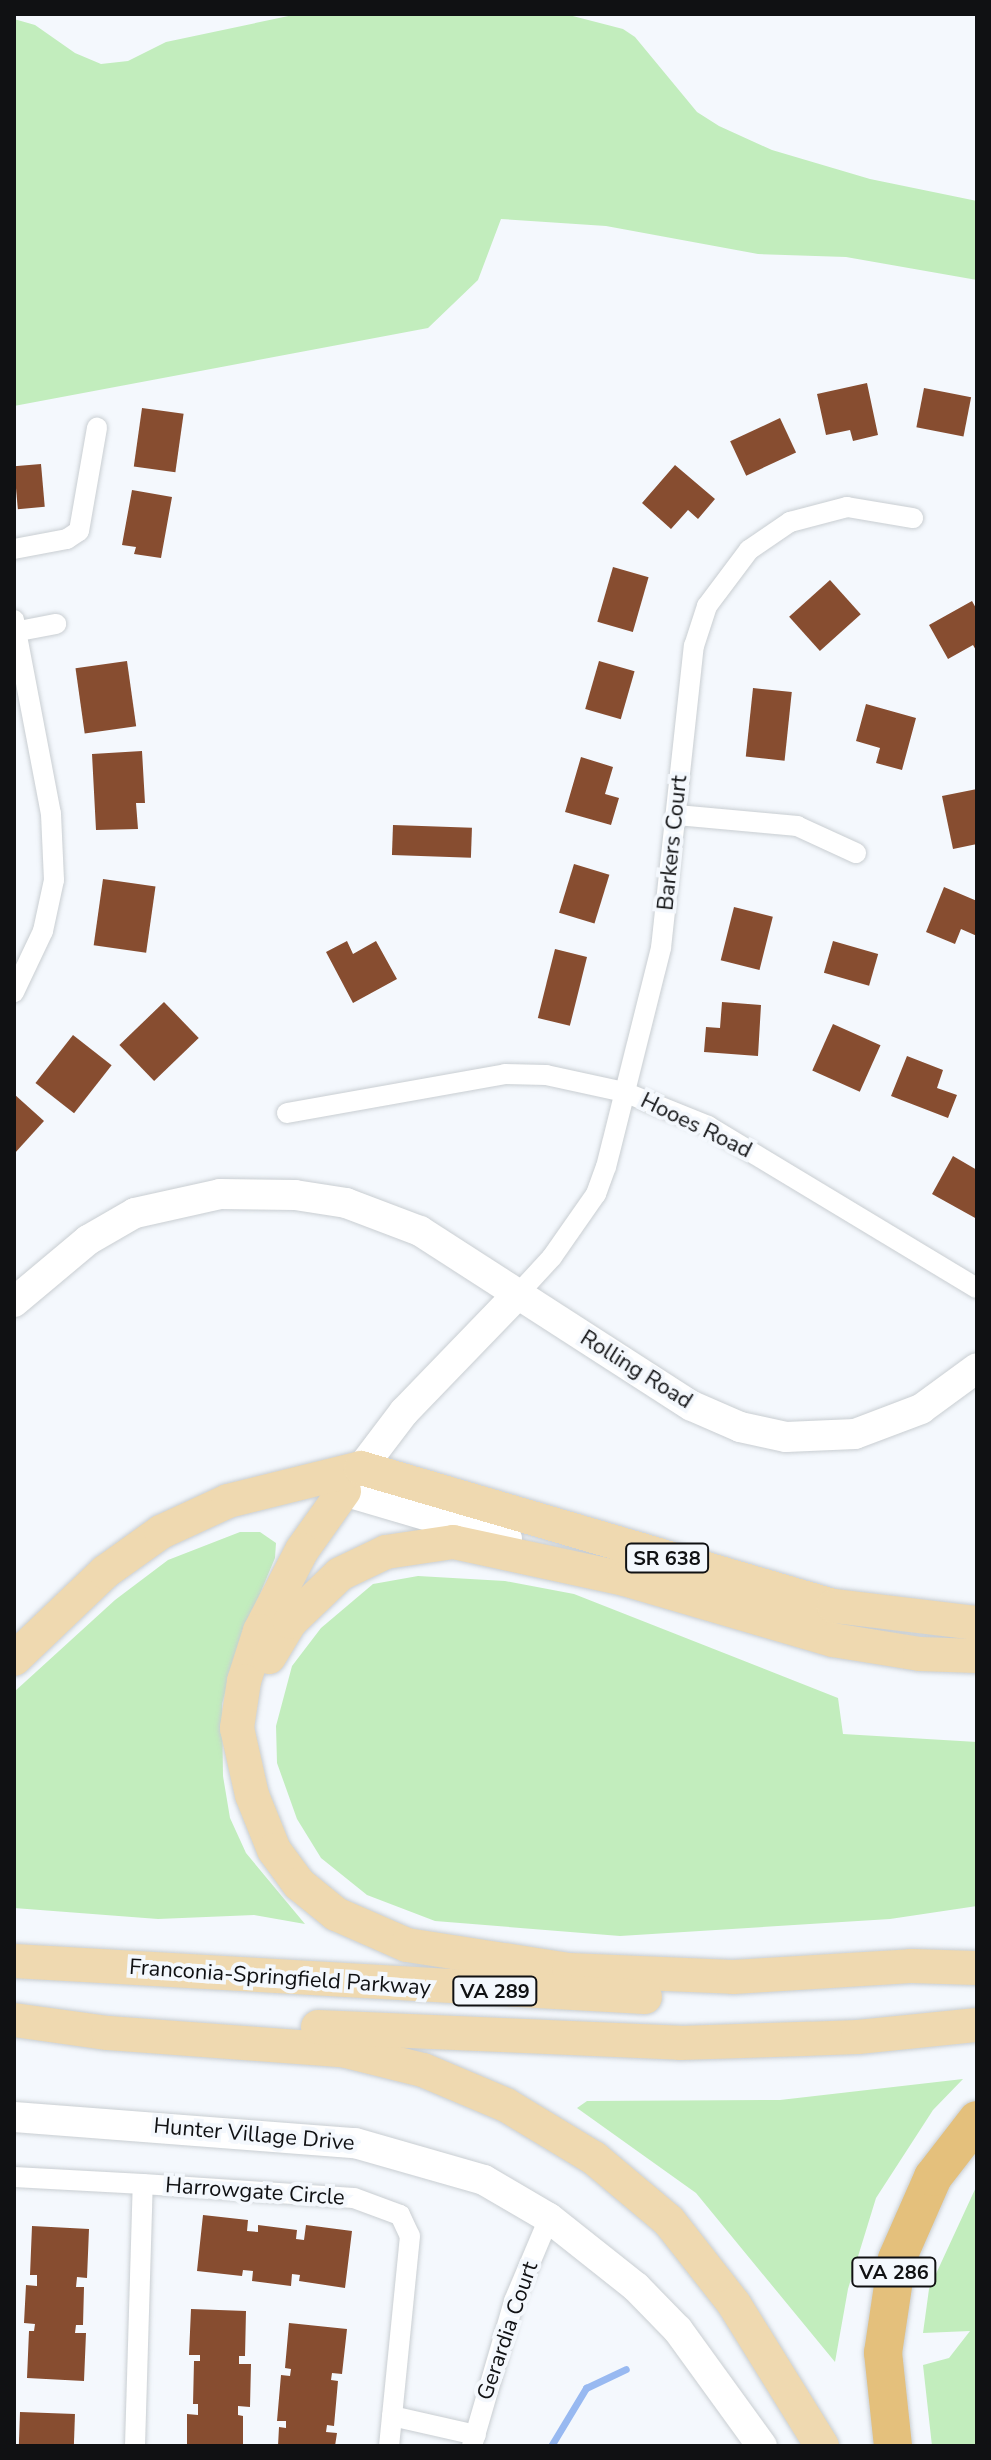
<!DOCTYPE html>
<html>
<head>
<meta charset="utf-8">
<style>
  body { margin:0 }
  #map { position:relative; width:991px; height:2460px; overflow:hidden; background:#f4f8fd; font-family:"Nunito Sans",sans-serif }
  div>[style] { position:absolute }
  .green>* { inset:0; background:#c2edbd }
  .stream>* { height:7px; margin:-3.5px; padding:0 3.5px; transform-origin:3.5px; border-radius:3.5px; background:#98b9f1 }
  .building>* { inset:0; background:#874d30; transform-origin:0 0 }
  .roads { filter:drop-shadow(0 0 2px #c9ced2) drop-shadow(0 0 2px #c9ced2) }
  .street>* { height:20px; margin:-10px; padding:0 10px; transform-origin:10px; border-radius:10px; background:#fff }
  .secondary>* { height:30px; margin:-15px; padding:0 15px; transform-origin:15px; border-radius:15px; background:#fff }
  .primary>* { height:34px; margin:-17px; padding:0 17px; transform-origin:17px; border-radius:17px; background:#efd9b0 }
  .highway>* { height:38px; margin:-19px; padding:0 19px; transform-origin:19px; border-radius:19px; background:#e4c07c }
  span { translate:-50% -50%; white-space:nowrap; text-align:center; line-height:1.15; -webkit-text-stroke:8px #f4f8fd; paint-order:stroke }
  .shield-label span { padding:2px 6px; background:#f4f8fd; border:2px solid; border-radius:6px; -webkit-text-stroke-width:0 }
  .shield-label { font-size:20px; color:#101113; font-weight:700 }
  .street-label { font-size:22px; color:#101113 }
  .frame { position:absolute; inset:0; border:16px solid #101113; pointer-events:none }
</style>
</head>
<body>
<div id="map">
  <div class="green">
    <div style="clip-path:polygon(298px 14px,565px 14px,623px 29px,635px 37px,697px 112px,719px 126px,772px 150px,870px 179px,977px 201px,977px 280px,846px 257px,758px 254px,606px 226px,501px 219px,478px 280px,428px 328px,14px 406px,14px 19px,35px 25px,75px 53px,101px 64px,128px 61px,166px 42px)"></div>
    <div style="clip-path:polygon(240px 1532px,260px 1532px,276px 1543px,275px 1558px,238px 1646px,222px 1704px,223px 1776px,230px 1818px,246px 1853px,305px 1924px,254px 1915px,158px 1919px,14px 1908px,14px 1692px,115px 1600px,168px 1560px)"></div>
    <div style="clip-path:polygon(418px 1576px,505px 1581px,574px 1594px,838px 1698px,843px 1734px,977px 1742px,977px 1906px,890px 1919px,620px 1936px,435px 1921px,367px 1895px,321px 1858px,297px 1819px,277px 1763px,276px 1726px,292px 1666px,321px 1628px,373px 1584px)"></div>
    <div style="clip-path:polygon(963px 2079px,933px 2110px,876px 2198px,848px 2289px,835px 2362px,696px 2193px,577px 2108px,587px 2101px,780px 2100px)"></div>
    <div style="clip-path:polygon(977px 2185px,977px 2446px,932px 2446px,923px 2365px,949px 2358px,970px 2331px,923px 2333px,929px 2289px)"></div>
  </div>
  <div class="stream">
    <div style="left:551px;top:2446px;width:68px;rotate:-58.9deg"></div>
    <div style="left:586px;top:2388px;width:44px;rotate:-25.4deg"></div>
  </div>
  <div class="building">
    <div style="clip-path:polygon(867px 383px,878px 435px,853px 441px,850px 430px,826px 435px,817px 394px)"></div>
    <div style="left:924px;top:388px;width:48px;height:40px;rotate:11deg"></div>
    <div style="left:142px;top:408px;width:42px;height:59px;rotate:8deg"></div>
    <div style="left:780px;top:418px;width:38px;height:55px;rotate:65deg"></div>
    <div style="left:41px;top:464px;width:43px;height:27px;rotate:85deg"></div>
    <div style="clip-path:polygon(675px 465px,715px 499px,698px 519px,688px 510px,671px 529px,642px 503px)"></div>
    <div style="clip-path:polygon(132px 490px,172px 497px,161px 558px,134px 554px,136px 547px,122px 545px)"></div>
    <div style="left:613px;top:567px;width:37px;height:57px;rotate:16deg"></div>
    <div style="left:830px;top:580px;width:46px;height:55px;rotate:48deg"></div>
    <div style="clip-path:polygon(972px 601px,977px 610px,977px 652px,973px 645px,948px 659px,929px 625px)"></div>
    <div style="left:127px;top:661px;width:66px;height:52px;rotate:82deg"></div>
    <div style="left:599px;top:661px;width:37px;height:50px;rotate:16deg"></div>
    <div style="left:753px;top:688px;width:39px;height:69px;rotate:6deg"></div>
    <div style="clip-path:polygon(866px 704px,916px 718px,902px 770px,876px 763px,880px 748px,856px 741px)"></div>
    <div style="clip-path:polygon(142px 751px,145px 803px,136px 803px,138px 829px,96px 830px,92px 754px)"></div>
    <div style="clip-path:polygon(581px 757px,613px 767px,605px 794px,619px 798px,611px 825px,565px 812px)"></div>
    <div style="clip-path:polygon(977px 789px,977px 844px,953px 849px,942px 796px)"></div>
    <div style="left:393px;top:825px;width:79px;height:30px;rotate:2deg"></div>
    <div style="left:574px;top:864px;width:37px;height:51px;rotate:17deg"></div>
    <div style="left:103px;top:879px;width:53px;height:67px;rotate:8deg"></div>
    <div style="clip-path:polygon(944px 887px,977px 901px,977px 936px,961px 929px,955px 944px,926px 932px)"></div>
    <div style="left:734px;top:907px;width:40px;height:55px;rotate:14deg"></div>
    <div style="clip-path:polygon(347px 941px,353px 954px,376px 941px,397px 979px,353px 1003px,326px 952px)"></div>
    <div style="left:833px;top:941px;width:47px;height:33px;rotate:16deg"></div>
    <div style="left:555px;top:949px;width:33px;height:71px;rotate:14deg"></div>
    <div style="left:164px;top:1002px;width:50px;height:62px;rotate:46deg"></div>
    <div style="clip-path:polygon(722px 1002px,761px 1005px,758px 1056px,704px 1052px,706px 1027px,720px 1028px)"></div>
    <div style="left:833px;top:1024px;width:52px;height:51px;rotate:24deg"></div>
    <div style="left:73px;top:1035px;width:49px;height:61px;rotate:38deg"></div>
    <div style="clip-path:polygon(907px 1056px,943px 1070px,937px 1088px,957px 1095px,948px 1118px,891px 1096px)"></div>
    <div style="clip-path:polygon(14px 1094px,44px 1121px,14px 1154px)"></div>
    <div style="clip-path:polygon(953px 1156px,977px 1170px,977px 1219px,932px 1194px)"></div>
    <div style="clip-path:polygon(203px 2215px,248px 2220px,247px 2231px,258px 2232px,258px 2225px,297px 2230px,296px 2239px,304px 2240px,306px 2225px,352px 2231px,345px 2288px,299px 2281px,300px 2275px,292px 2274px,291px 2286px,252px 2281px,253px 2271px,243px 2270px,242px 2276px,197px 2271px)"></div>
    <div style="clip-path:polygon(32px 2226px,89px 2229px,87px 2278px,77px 2277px,76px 2287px,84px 2287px,83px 2325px,76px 2325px,75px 2333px,86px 2333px,84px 2381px,27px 2378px,29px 2331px,34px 2331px,35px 2324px,24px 2323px,26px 2285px,37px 2286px,37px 2275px,30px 2275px)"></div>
    <div style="clip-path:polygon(191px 2309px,246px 2311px,245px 2356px,239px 2356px,239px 2364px,251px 2364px,250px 2407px,238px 2406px,238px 2415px,243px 2416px,243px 2446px,187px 2446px,187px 2414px,198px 2415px,198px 2404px,193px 2404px,194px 2361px,200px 2361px,200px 2355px,189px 2355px)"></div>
    <div style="clip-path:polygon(289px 2323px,347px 2329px,342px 2374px,332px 2373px,331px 2380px,338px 2381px,334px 2426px,327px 2425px,326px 2432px,337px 2433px,335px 2446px,278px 2446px,279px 2427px,286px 2428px,286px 2421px,277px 2421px,281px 2375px,290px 2376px,291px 2369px,285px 2368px)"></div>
    <div style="left:20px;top:2412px;width:55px;height:34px;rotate:2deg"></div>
  </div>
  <div class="roads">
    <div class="street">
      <div style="left:14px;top:549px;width:54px;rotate:-10.7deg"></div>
      <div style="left:67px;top:539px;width:14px;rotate:-34deg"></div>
      <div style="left:79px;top:531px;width:105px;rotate:-80.1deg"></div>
      <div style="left:14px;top:620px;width:197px;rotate:79.2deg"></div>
      <div style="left:51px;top:814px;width:66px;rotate:87.4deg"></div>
      <div style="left:54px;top:880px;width:52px;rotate:102.2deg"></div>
      <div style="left:43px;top:931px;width:68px;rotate:115.4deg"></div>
      <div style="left:14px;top:632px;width:43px;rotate:-10.8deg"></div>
      <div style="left:677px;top:815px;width:121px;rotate:5.2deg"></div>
      <div style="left:797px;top:826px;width:65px;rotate:24.6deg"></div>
      <div style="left:287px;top:1113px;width:221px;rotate:-10.1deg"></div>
      <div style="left:505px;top:1074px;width:41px;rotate:1.4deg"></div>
      <div style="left:546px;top:1075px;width:80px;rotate:12.3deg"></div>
      <div style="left:624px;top:1092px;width:91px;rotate:22deg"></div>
      <div style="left:708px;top:1126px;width:314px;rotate:31.1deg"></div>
      <div style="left:518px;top:1294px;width:50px;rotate:-47.4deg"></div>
      <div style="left:552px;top:1257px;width:77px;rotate:-55.1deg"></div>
      <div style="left:596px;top:1194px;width:29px;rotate:-70deg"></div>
      <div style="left:606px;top:1167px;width:226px;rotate:-75.9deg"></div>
      <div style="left:661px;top:948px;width:304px;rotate:-83.8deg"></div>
      <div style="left:694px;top:646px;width:42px;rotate:-72deg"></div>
      <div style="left:707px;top:606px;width:70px;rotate:-53.1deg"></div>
      <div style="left:749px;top:550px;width:50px;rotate:-34.3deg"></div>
      <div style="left:790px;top:522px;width:59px;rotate:-14.7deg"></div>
      <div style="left:847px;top:507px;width:67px;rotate:9.5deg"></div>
      <div style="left:14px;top:2177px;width:129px;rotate:3.1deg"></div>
      <div style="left:392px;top:2416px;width:86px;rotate:12.7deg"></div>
      <div style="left:135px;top:2446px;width:262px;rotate:-88.3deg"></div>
      <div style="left:143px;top:2184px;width:211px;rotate:3.8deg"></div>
      <div style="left:354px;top:2198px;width:49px;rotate:20.3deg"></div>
      <div style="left:400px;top:2215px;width:23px;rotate:65deg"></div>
      <div style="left:410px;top:2236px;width:211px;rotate:95.7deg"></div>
      <div style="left:472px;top:2446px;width:151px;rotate:-73.8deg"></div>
      <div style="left:514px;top:2301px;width:90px;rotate:-67.1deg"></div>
    </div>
    <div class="secondary">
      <div style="left:14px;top:1302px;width:97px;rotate:-40deg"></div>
      <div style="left:88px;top:1240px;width:54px;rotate:-29.9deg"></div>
      <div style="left:135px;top:1213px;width:87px;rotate:-12.6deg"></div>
      <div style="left:220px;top:1194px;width:75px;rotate:0.8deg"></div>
      <div style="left:295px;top:1195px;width:52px;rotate:8.9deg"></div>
      <div style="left:346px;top:1203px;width:79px;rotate:20.7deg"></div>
      <div style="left:420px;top:1231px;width:323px;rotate:32.8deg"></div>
      <div style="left:692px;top:1406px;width:52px;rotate:23.6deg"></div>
      <div style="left:740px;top:1427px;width:47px;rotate:12.3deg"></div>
      <div style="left:786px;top:1437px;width:69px;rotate:-2.5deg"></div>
      <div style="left:855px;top:1434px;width:71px;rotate:-20.7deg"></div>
      <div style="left:921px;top:1409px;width:69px;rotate:-36.2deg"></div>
      <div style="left:507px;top:1539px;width:170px;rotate:-163.6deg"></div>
      <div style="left:344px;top:1491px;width:99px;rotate:-52.8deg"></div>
      <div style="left:404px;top:1412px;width:164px;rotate:-46deg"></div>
      <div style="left:14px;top:2117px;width:342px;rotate:4.4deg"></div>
      <div style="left:355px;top:2143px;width:134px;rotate:16deg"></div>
      <div style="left:484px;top:2180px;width:75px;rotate:30.3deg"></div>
      <div style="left:549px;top:2218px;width:111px;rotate:38.4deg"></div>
      <div style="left:636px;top:2287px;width:60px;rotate:45.7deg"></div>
      <div style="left:678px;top:2330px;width:143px;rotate:54.1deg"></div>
    </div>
    <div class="primary">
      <div style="left:344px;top:1491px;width:72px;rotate:125.4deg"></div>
      <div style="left:302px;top:1550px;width:91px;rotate:117.4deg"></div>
      <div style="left:260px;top:1631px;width:52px;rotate:107.7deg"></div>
      <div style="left:244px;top:1681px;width:48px;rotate:98.5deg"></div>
      <div style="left:237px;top:1728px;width:69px;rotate:77.4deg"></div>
      <div style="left:252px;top:1795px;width:59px;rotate:68.2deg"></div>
      <div style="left:274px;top:1850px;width:42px;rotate:53.7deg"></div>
      <div style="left:299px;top:1884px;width:48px;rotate:39deg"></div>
      <div style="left:336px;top:1914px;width:77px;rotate:23.6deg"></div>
      <div style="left:407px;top:1945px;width:164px;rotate:8.8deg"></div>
      <div style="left:569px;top:1970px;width:164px;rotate:2.4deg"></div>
      <div style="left:733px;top:1977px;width:178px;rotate:-3.5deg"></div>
      <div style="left:911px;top:1966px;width:66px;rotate:1.7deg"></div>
      <div style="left:269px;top:1657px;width:41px;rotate:-59deg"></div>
      <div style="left:290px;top:1622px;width:69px;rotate:-43.8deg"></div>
      <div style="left:340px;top:1574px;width:51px;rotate:-25.6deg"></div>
      <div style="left:386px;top:1552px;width:68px;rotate:-8.5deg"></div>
      <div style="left:453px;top:1542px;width:175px;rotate:12.2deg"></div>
      <div style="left:624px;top:1579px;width:218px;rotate:16.3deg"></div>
      <div style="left:833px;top:1640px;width:88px;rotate:9.1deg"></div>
      <div style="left:920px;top:1654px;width:57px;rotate:2deg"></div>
      <div style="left:14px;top:1659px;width:126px;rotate:-43.7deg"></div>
      <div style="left:105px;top:1572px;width:69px;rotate:-35.5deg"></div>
      <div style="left:161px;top:1532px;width:74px;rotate:-24.8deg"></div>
      <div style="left:228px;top:1501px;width:137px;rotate:-13.9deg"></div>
      <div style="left:361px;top:1468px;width:493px;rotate:16.3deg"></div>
      <div style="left:834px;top:1606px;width:144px;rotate:6.8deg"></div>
      <div style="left:14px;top:1961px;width:632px;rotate:3.27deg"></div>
      <div style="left:14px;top:2020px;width:95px;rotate:7.9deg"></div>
      <div style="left:108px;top:2033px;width:235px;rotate:4.2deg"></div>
      <div style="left:342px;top:2050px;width:83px;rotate:13.9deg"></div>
      <div style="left:423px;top:2070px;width:90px;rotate:22.9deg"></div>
      <div style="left:506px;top:2105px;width:103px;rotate:31.1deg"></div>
      <div style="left:594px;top:2158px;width:98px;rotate:40deg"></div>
      <div style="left:669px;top:2221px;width:105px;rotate:51.9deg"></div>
      <div style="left:734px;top:2304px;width:167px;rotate:58.2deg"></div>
      <div style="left:318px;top:2027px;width:362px;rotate:2.5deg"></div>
      <div style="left:680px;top:2043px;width:178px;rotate:-1.9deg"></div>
      <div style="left:858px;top:2037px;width:120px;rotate:-5.8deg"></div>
    </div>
    <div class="highway">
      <div style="left:893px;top:2446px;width:94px;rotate:-96.1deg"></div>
      <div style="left:883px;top:2353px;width:95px;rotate:-81.5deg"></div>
      <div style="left:897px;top:2259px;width:90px;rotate:-66.3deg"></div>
      <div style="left:933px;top:2177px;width:72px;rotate:-52.3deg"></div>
    </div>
  </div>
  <div class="shield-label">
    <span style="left:667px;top:1558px">SR 638</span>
    <span style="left:495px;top:1991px">VA 289</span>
    <span style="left:894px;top:2272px">VA 286</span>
  </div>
  <div class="street-label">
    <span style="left:673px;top:843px;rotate:-84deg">Barkers Court</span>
    <span style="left:696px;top:1126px;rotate:26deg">Hooes Road</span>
    <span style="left:636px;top:1370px;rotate:32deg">Rolling Road</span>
    <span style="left:280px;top:1978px;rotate:4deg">Franconia-Springfield Parkway</span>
    <span style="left:254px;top:2135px;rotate:5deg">Hunter Village Drive</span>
    <span style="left:255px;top:2192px;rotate:4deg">Harrowgate Circle</span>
    <span style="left:508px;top:2331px;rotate:-71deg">Gerardia Court</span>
  </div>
  <div class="frame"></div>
</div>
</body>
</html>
